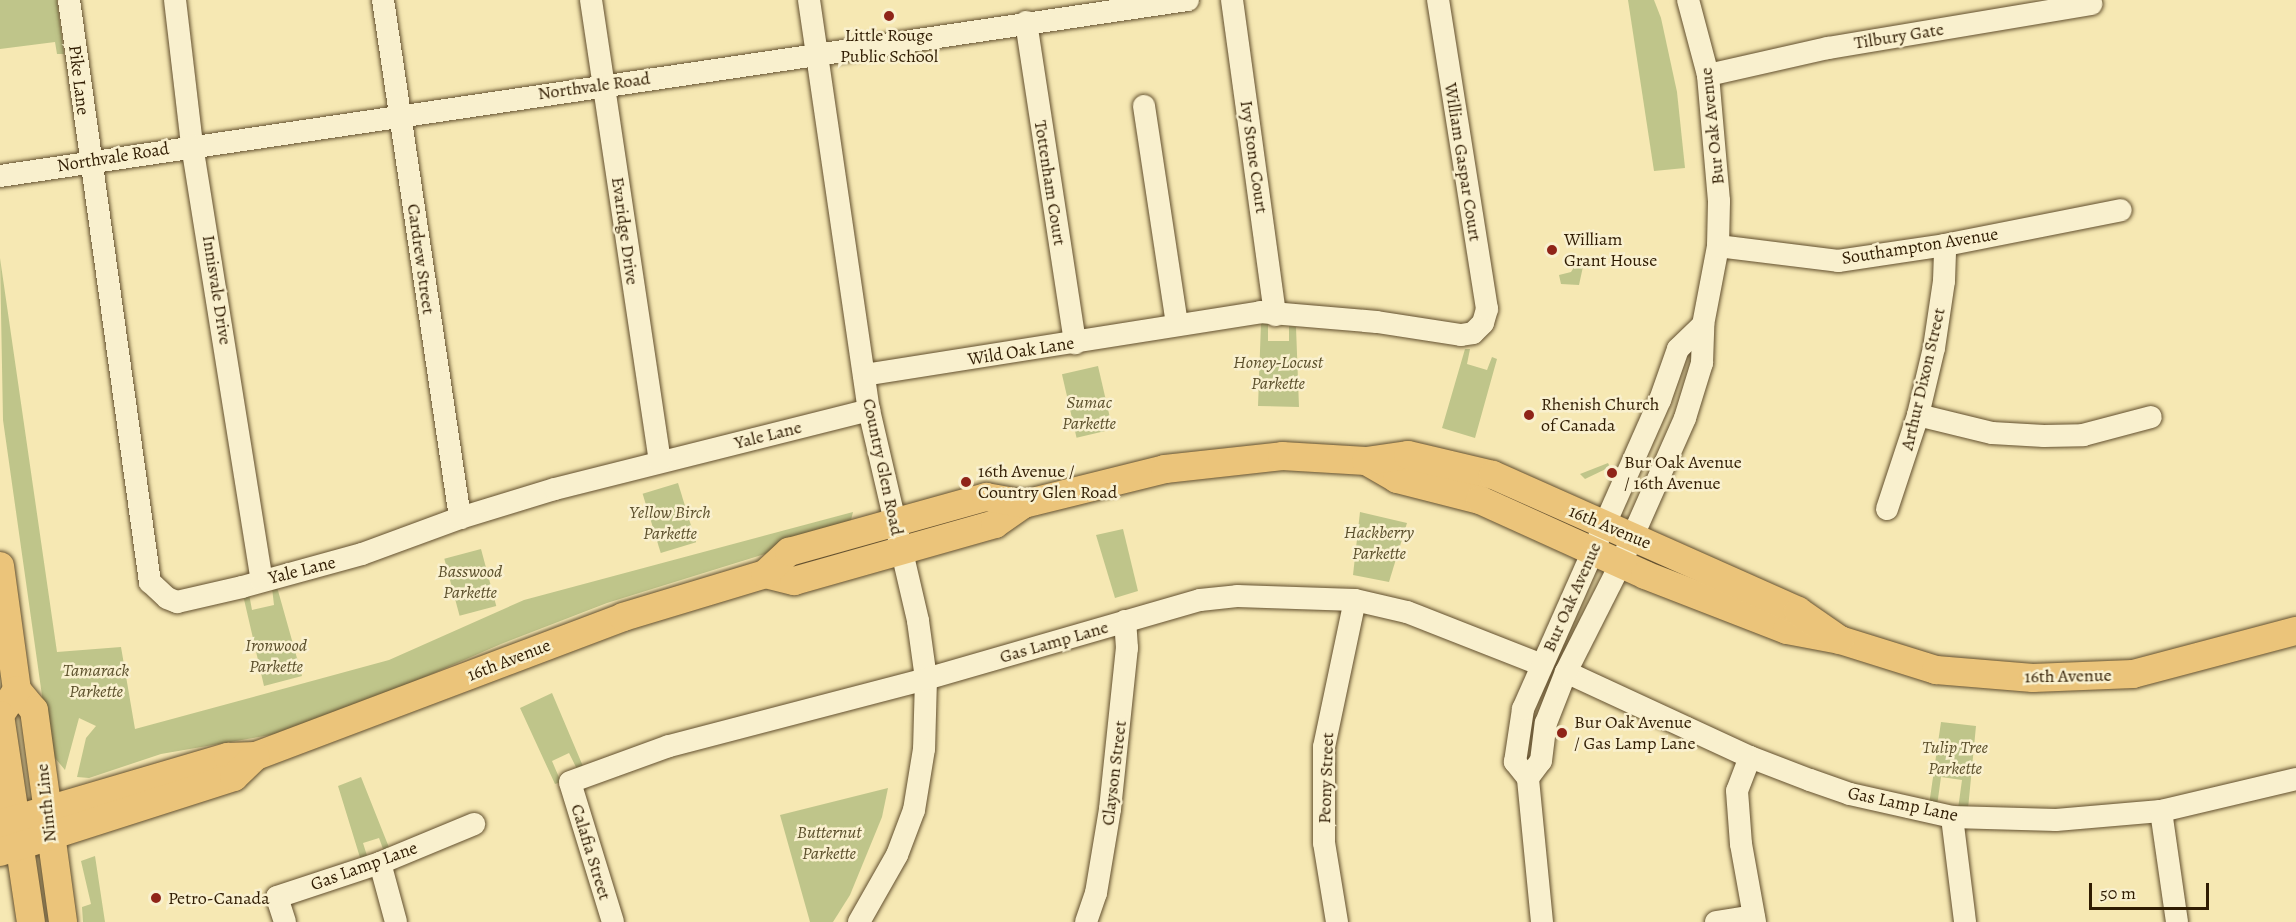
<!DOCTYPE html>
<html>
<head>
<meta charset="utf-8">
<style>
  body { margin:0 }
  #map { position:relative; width:2296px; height:922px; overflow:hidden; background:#f6e8b3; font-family:Alegreya,serif }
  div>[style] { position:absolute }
  .green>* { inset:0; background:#bfc58a; transform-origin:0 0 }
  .roads { filter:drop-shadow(0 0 2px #624f2e) drop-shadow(0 0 2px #624f2e) }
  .minor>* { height:22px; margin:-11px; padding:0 11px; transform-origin:11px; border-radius:11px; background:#f9f0ce }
  .major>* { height:28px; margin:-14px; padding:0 14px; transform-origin:14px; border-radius:14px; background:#ebc47a }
  .dots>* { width:16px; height:16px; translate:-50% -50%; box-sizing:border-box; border:3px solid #f9f0ce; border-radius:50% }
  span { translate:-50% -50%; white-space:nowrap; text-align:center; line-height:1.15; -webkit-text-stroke:5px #f9f0ce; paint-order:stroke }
  .poi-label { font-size:18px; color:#301c02 }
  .left { translate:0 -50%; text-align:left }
  .street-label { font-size:18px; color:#301c02 }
  .park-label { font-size:18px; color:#5b4f2b; font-style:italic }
  .scale { position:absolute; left:2089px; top:883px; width:120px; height:27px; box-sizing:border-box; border:3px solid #301c02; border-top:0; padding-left:8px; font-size:18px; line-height:21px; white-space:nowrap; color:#301c02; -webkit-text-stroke:4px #f9f0ce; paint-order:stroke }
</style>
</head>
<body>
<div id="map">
  <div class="green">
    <div style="clip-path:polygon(0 0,57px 0,64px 54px,57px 54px,55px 42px,0 49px)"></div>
    <div style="clip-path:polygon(1628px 0,1654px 0,1661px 18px,1677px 92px,1685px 168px,1654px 171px)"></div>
    <div style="clip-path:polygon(0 258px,57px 652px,121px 647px,135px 729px,389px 660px,524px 600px,853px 512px,849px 528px,607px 603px,501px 644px,305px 729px,161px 754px,89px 778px,77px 777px,86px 738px,96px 726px,79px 718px,65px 770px,50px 752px,3px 420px)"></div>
    <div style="clip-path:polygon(1578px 261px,1584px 262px,1579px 285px,1561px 284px,1559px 275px,1571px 272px)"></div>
    <div style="clip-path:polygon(1261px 323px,1268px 324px,1268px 341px,1289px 341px,1289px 326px,1296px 327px,1299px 407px,1258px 406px)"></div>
    <div style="clip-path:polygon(1465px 349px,1470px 349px,1467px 364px,1487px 370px,1492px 357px,1497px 359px,1475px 438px,1442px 428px)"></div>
    <div style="left:1098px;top:366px;width:65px;height:37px;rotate:77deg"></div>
    <div style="clip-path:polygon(1608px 463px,1610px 467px,1585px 479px,1580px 474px)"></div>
    <div style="left:678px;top:483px;width:62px;height:37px;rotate:73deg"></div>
    <div style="clip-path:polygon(1360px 512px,1407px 523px,1389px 582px,1353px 575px)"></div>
    <div style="clip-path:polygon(1123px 529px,1138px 591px,1115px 598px,1096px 535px)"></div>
    <div style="left:481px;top:549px;width:59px;height:38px;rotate:75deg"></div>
    <div style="clip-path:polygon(277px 587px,302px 676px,264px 686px,243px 595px,249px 594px,252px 610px,274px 605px,272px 588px)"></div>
    <div style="clip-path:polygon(552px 693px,585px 771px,579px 773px,569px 753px,552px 761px,561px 782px,555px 784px,520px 708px)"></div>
    <div style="clip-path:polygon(1941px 722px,1976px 726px,1968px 809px,1958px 809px,1962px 780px,1941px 777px,1937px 806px,1929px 805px)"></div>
    <div style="clip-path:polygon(361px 777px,392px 855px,386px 857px,379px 838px,363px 843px,369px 862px,362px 864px,338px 786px)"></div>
    <div style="clip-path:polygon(888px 788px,882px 817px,850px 895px,833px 922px,810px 922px,780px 815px)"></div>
    <div style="clip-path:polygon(95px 856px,105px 922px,83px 922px,82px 907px,91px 904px,81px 861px)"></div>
  </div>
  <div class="roads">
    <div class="minor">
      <div style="left:69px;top:0;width:588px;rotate:82.08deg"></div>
      <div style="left:150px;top:582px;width:23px;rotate:43deg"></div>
      <div style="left:167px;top:598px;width:11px;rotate:22deg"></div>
      <div style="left:177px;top:602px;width:67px;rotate:-13deg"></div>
      <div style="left:242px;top:587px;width:124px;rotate:-15.4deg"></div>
      <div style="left:362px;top:554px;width:104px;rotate:-20.2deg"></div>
      <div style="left:460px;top:518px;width:99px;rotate:-17deg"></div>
      <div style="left:555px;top:489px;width:324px;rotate:-14.1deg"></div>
      <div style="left:175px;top:0;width:146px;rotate:83.3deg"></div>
      <div style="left:192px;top:145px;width:441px;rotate:80.9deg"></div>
      <div style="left:383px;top:0;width:524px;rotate:81.54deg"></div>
      <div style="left:591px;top:0;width:466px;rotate:81.5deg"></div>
      <div style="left:809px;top:0;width:414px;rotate:81.7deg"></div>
      <div style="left:869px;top:410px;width:217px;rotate:76.9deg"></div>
      <div style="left:918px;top:621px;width:59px;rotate:82.1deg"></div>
      <div style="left:926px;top:679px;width:70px;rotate:91.6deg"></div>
      <div style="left:924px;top:749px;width:62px;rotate:99.3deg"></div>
      <div style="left:914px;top:810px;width:48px;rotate:110.7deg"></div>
      <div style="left:897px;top:855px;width:77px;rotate:119.6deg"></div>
      <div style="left:1232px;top:0;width:318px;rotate:82.2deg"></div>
      <div style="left:1026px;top:22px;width:325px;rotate:81.3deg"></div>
      <div style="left:1708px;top:75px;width:123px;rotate:-12.7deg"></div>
      <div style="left:1828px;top:48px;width:267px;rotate:-9.5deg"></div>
      <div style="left:1144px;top:106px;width:221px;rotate:81.4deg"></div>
      <div style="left:0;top:176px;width:1201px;rotate:-8.43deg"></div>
      <div style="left:1718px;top:246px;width:121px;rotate:7.1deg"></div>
      <div style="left:1838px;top:261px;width:108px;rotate:-8.5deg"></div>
      <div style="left:1945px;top:245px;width:179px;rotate:-11.2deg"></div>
      <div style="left:864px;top:375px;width:401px;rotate:-9deg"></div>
      <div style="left:1260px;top:312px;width:117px;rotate:4.9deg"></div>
      <div style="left:1377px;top:322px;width:85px;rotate:8.8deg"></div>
      <div style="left:1461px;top:335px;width:12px;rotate:-9deg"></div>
      <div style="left:1473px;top:333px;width:14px;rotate:-45deg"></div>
      <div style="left:1483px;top:323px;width:15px;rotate:-74deg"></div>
      <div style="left:1487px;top:309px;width:313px;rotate:-99deg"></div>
      <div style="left:1918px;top:415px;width:76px;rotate:13.7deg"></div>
      <div style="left:1992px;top:433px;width:52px;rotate:3.3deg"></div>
      <div style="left:2044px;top:436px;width:39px;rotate:-1deg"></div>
      <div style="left:2083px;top:435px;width:70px;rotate:-14.8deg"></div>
      <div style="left:1887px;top:509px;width:99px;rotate:-71.7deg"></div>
      <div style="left:1918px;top:415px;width:69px;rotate:-76.6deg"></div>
      <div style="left:1934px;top:348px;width:68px;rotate:-81.5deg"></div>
      <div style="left:1944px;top:281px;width:36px;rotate:-88deg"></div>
      <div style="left:1566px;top:672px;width:203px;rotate:24.8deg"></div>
      <div style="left:1750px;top:757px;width:64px;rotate:21deg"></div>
      <div style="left:1810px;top:780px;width:42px;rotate:19.3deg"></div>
      <div style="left:1850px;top:794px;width:105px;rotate:12.7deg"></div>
      <div style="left:1952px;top:817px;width:104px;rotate:1.7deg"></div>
      <div style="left:2056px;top:820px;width:105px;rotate:-4.9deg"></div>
      <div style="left:2161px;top:811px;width:139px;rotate:-13.3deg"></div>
      <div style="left:1750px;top:757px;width:36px;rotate:111deg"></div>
      <div style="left:1737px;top:791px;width:53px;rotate:85.7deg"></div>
      <div style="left:1741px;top:844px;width:79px;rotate:79.8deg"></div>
      <div style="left:1528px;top:778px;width:21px;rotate:-53deg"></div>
      <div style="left:1541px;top:761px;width:38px;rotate:-83deg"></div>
      <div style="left:1546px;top:723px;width:55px;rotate:-68.6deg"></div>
      <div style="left:1566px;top:672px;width:120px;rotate:-63.2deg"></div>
      <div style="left:1620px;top:565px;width:161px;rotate:-66.1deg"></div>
      <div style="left:1685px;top:418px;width:58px;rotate:-72.8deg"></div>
      <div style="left:1702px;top:363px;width:38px;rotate:-88deg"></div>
      <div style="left:1703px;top:325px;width:80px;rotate:-79.2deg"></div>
      <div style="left:1718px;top:246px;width:45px;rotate:-88.7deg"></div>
      <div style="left:1719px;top:201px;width:126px;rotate:-95deg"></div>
      <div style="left:1708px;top:75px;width:78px;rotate:-104.9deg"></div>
      <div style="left:2161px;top:811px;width:112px;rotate:81.8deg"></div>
      <div style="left:1952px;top:817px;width:106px;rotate:82.9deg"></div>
      <div style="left:380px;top:863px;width:61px;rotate:74.8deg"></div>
      <div style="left:285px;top:922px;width:26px;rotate:-108deg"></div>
      <div style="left:277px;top:897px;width:108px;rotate:-18.3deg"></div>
      <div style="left:380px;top:863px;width:102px;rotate:-22.5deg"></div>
      <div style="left:613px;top:922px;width:146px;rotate:-107.1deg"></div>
      <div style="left:570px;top:782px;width:105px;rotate:-20deg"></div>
      <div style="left:669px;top:746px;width:266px;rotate:-14.6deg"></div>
      <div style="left:926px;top:679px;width:285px;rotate:-16.1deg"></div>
      <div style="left:1200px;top:600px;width:37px;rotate:-6deg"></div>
      <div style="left:1237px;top:596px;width:118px;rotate:1.9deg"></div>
      <div style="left:1355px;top:600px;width:53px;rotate:13deg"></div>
      <div style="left:1407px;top:612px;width:145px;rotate:21.4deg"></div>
      <div style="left:1086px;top:922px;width:31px;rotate:-71deg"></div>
      <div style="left:1096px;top:893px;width:85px;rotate:-80.5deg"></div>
      <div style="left:1110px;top:809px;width:162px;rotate:-84deg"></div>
      <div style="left:1127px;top:648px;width:27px;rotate:-94deg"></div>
      <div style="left:1337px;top:922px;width:80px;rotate:-99.3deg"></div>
      <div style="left:1324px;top:843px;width:96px;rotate:-90deg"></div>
      <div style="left:1324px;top:747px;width:150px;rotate:-78.1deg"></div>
      <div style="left:1542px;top:922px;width:145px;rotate:-95.6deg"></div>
      <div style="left:1528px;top:778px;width:21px;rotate:-129deg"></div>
      <div style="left:1515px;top:762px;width:54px;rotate:-81.4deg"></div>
      <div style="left:1523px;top:709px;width:338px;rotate:-66.1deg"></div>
      <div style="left:1660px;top:400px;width:54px;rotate:-70.6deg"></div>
      <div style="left:1678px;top:349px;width:35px;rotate:-44deg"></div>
      <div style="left:1716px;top:922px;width:38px;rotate:-9deg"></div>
    </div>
    <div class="major">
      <div style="left:1366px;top:461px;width:36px;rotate:30deg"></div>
      <div style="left:1397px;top:479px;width:86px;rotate:14.2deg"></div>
      <div style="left:1480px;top:500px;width:181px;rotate:24.4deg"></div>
      <div style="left:1645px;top:575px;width:152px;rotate:21.2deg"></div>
      <div style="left:1787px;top:630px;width:54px;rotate:10.7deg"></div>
      <div style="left:1840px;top:640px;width:101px;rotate:17.4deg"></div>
      <div style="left:1936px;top:670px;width:97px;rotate:4.7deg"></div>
      <div style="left:2033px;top:678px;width:100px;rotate:-2.3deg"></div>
      <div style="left:2133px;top:674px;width:169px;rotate:-14.8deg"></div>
      <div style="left:0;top:566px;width:125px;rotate:82.2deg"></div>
      <div style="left:17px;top:690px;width:26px;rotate:50deg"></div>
      <div style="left:34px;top:710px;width:214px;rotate:82.2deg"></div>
      <div style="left:765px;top:574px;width:30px;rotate:14deg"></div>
      <div style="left:794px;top:581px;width:209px;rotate:-15.8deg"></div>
      <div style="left:995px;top:524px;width:35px;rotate:-35deg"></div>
      <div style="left:1024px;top:504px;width:145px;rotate:-13.9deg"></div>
      <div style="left:1165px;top:469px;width:118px;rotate:-6.3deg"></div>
      <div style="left:1282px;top:456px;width:84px;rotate:3.4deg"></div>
      <div style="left:1366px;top:461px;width:42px;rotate:-8.1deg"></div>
      <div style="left:1408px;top:455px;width:87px;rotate:13.2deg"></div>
      <div style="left:1493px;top:475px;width:334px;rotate:24deg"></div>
      <div style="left:1798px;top:611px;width:51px;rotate:34.6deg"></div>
      <div style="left:17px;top:690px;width:30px;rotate:124deg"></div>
      <div style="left:0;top:715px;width:209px;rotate:81.5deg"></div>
      <div style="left:0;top:824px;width:238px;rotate:-16.4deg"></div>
      <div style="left:228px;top:757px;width:28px;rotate:-2deg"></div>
      <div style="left:256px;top:756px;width:392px;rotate:-20.7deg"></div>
      <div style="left:623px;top:617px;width:148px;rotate:-16.8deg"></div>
      <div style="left:765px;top:574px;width:33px;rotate:-43deg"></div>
      <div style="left:789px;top:552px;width:205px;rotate:-15.6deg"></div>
      <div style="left:986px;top:497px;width:39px;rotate:10deg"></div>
      <div style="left:0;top:852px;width:246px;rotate:-17.8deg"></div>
      <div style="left:234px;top:777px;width:30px;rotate:-44deg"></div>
    </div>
  </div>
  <div class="dots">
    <div style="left:889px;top:16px;background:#8f2418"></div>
    <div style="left:1552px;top:250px;background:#8f2418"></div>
    <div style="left:1529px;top:415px;background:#8f2418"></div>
    <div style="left:1612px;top:473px;background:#8f2418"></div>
    <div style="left:966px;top:482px;background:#8f2418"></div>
    <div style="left:1562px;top:733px;background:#8f2418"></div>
    <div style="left:156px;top:898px;background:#8f2418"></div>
  </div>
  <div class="poi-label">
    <span style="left:889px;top:46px">Little Rouge<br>Public School</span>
    <span class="left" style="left:1564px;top:250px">William<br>Grant House</span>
    <span class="left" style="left:1541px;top:415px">Rhenish Church<br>of Canada</span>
    <span class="left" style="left:1624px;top:473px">Bur Oak Avenue<br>/ 16th Avenue</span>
    <span class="left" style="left:978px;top:482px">16th Avenue /<br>Country Glen Road</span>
    <span class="left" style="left:1574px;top:733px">Bur Oak Avenue<br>/ Gas Lamp Lane</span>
    <span class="left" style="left:168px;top:898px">Petro-Canada</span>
  </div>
  <div class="street-label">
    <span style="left:1899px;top:36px;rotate:-9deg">Tilbury Gate</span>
    <span style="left:79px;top:80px;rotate:83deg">Pike Lane</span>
    <span style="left:594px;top:86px;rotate:-8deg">Northvale Road</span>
    <span style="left:1712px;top:126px;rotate:-96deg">Bur Oak Avenue</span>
    <span style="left:113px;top:157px;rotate:-9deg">Northvale Road</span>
    <span style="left:1254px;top:157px;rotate:82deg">Ivy Stone Court</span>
    <span style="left:1463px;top:162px;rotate:81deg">William Gaspar Court</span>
    <span style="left:1050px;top:183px;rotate:81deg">Tottenham Court</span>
    <span style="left:625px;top:231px;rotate:82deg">Evaridge Drive</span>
    <span style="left:1920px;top:246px;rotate:-9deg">Southampton Avenue</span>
    <span style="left:421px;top:259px;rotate:82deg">Cardrew Street</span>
    <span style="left:217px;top:290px;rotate:81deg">Innisvale Drive</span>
    <span style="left:1021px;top:351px;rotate:-9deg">Wild Oak Lane</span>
    <span style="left:1923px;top:379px;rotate:-77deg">Arthur Dixon Street</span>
    <span style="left:768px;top:435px;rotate:-14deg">Yale Lane</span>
    <span style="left:883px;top:467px;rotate:78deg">Country Glen Road</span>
    <span style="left:1610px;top:527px;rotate:23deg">16th Avenue</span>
    <span style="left:302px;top:570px;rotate:-14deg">Yale Lane</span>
    <span style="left:1572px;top:597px;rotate:-66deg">Bur Oak Avenue</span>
    <span style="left:1054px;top:642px;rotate:-16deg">Gas Lamp Lane</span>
    <span style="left:509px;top:660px;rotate:-21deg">16th Avenue</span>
    <span style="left:2068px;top:676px;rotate:-1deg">16th Avenue</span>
    <span style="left:1114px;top:773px;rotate:-83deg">Clayson Street</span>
    <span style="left:1326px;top:778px;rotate:-88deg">Peony Street</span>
    <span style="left:46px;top:803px;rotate:-96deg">Ninth Line</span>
    <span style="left:1903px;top:804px;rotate:12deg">Gas Lamp Lane</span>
    <span style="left:591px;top:852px;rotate:73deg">Calafia Street</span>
    <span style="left:364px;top:866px;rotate:-20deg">Gas Lamp Lane</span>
  </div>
  <div class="park-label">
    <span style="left:1278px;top:373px">Honey-Locust<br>Parkette</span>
    <span style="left:1089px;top:413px">Sumac<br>Parkette</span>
    <span style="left:670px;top:523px">Yellow Birch<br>Parkette</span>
    <span style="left:1379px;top:543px">Hackberry<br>Parkette</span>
    <span style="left:470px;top:582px">Basswood<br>Parkette</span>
    <span style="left:276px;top:656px">Ironwood<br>Parkette</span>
    <span style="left:96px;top:681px">Tamarack<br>Parkette</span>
    <span style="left:1955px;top:758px">Tulip Tree<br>Parkette</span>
    <span style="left:829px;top:843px">Butternut<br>Parkette</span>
  </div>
  <div class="scale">50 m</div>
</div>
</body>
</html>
